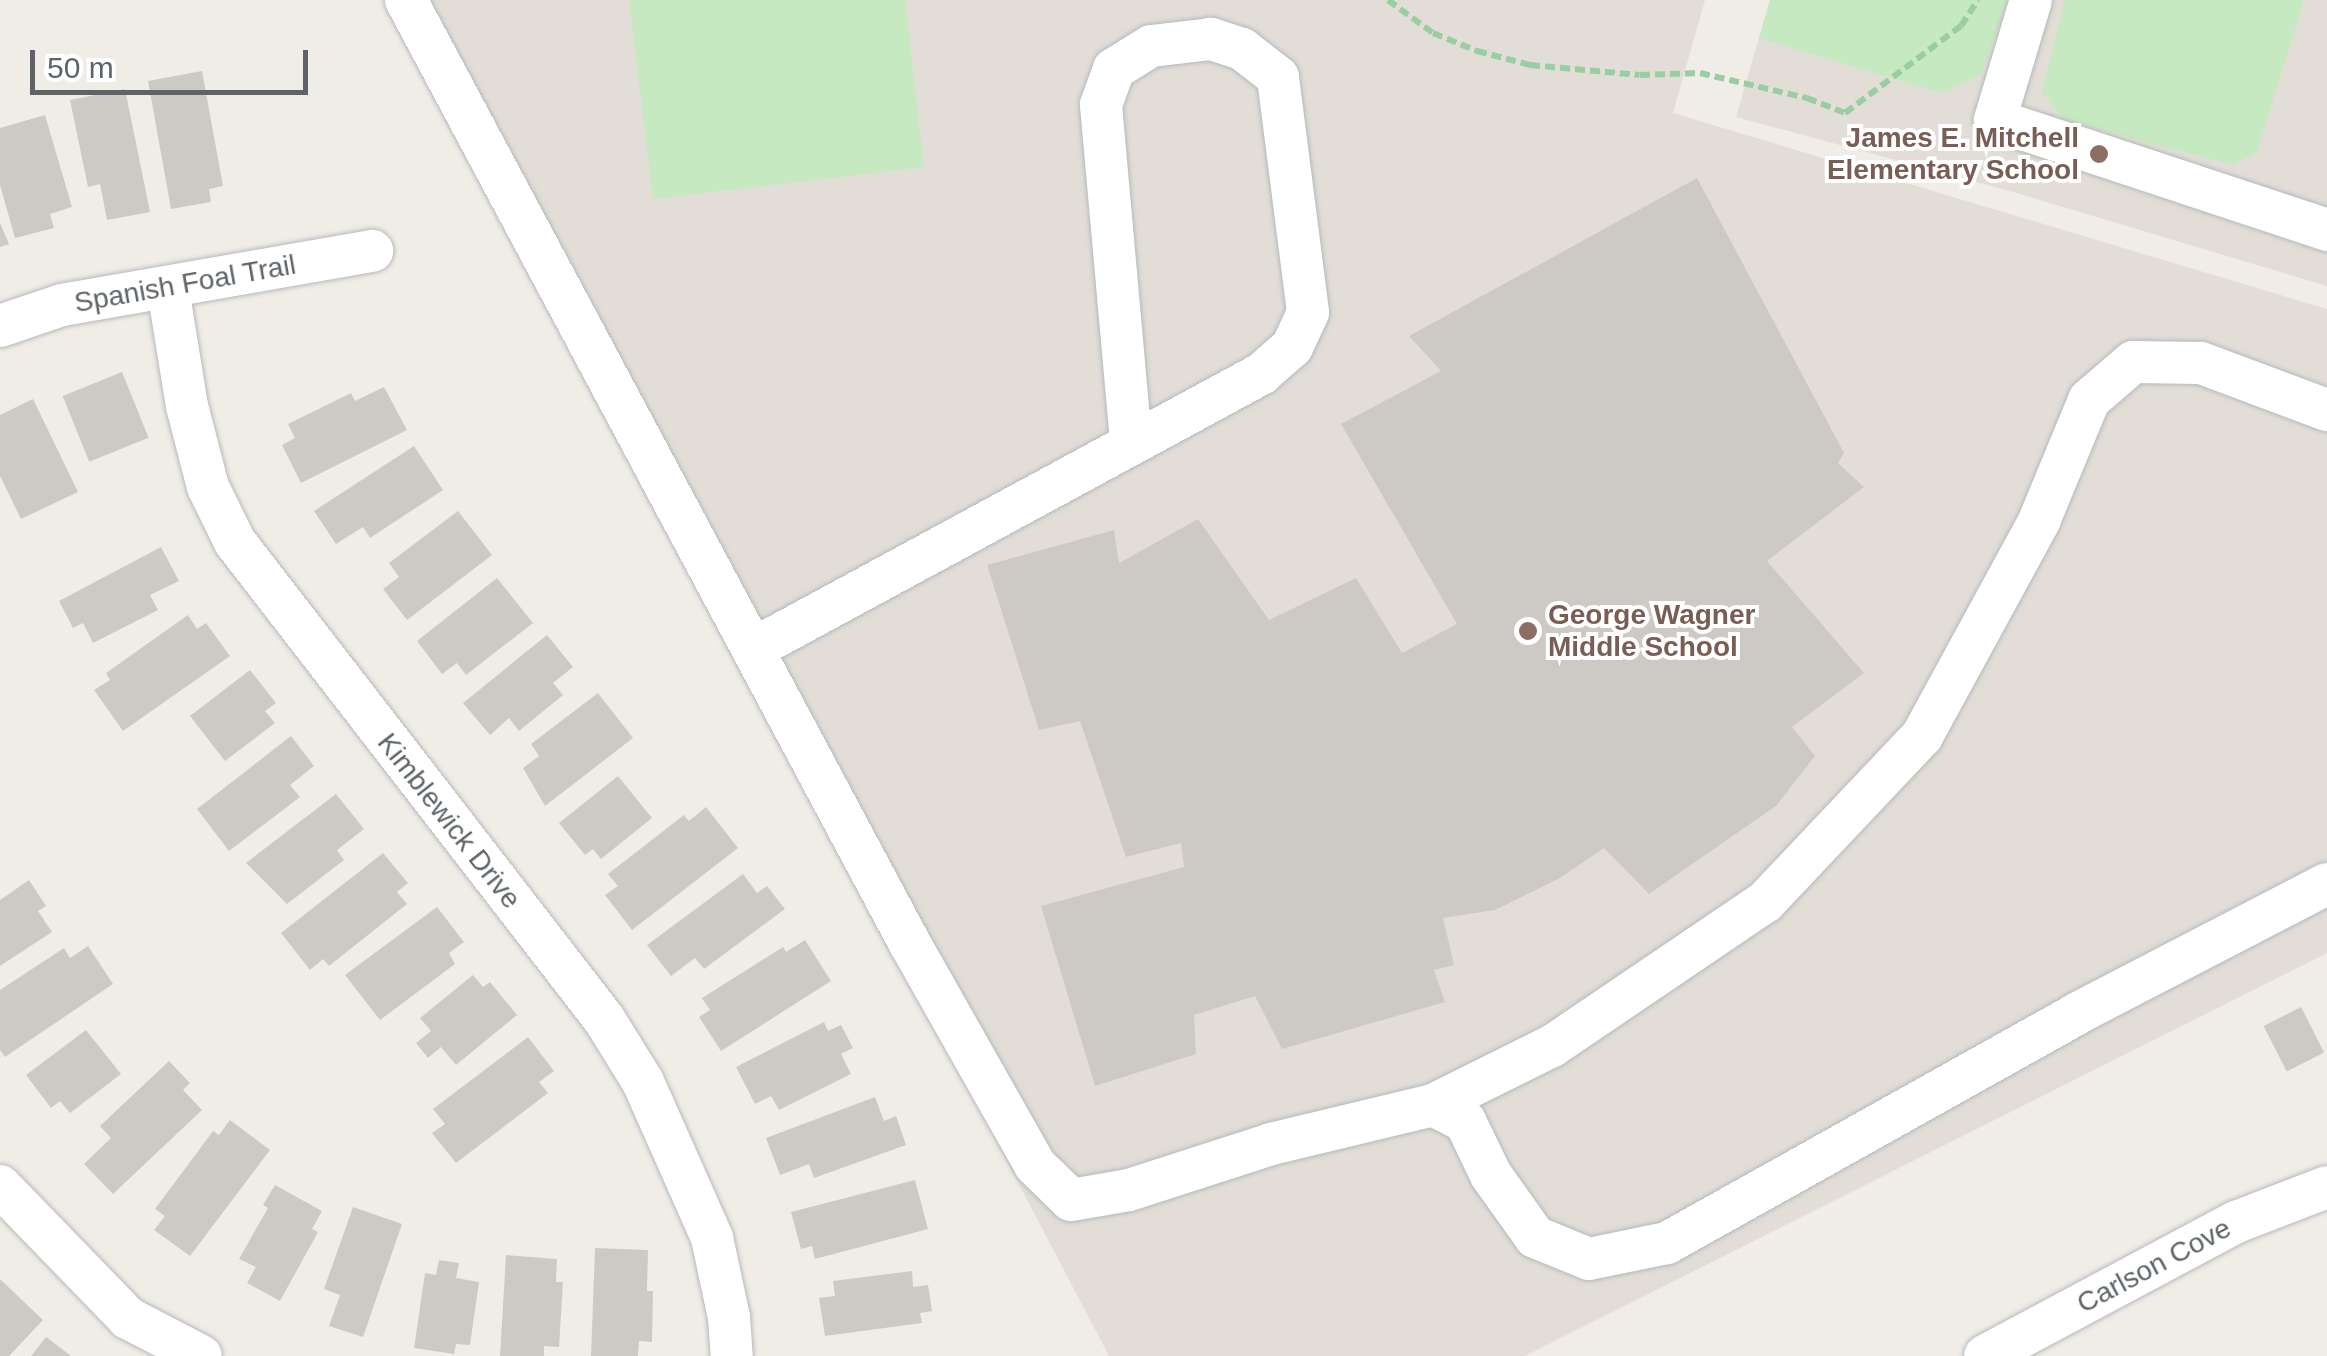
<!DOCTYPE html>
<html>
<head>
<meta charset="utf-8">
<style>
  body { margin:0 }
  #map { position:relative; width:2327px; height:1356px; overflow:hidden; background:#f0ede6; font-family:Helvetica,sans-serif }
  div>[style] { position:absolute }
  .education>* { inset:0; background:#e2ded7 }
  .green>* { inset:0; background:#c6e9c1 }
  .building>* { inset:0; background:#cdcac5; transform-origin:0 0 }
  .path>* { height:6px; margin-top:-3px; transform-origin:0; background:repeating-linear-gradient(90deg,#9bcda3 0 10px,transparent 0 15px) }
  .roads { filter:drop-shadow(0 0 2px #b6b9bd) drop-shadow(0 0 2px #b6b9bd) }
  .minor>* { height:42px; margin:-21px; padding:0 21px; transform-origin:21px; border-radius:21px; background:#fff }
  .dots>* { width:28px; height:28px; translate:-50% -50%; box-sizing:border-box; border:5px solid #fff; border-radius:50% }
  span { translate:-50% -50%; white-space:nowrap; text-align:center; line-height:1.15; -webkit-text-stroke:8px #fff; paint-order:stroke }
  .education-label { font-size:28px; color:#785e54; font-weight:700 }
  .right { translate:-100% -50%; text-align:right }
  .left { translate:0 -50%; text-align:left }
  .street-label { font-size:28px; color:#5d6367 }
  .scale { position:absolute; left:30px; top:50px; width:278px; height:45px; box-sizing:border-box; border:5px solid #5d6367; border-top:0; padding-left:12px; font-size:30px; line-height:35px; white-space:nowrap; color:#5d6367; -webkit-text-stroke:8px #fff; paint-order:stroke }
</style>
</head>
<body>
<div id="map">
  <div class="education">
    <div style="clip-path:polygon(398px 0,1705px 0,1673px 113px,2327px 309px,2327px 953px,1525px 1356px,1109px 1356px)"></div>
    <div style="clip-path:polygon(1770px 0,2327px 0,2327px 286px,2006px 190px,1736px 117px)"></div>
  </div>
  <div class="green">
    <div style="clip-path:polygon(629px 0,905px 0,924px 167px,653px 199px)"></div>
    <div style="clip-path:polygon(1770px 0,2008px 0,1981px 75px,1942px 93px,1759px 38px)"></div>
    <div style="clip-path:polygon(2065px 0,2304px 0,2257px 152px,2233px 165px,2064px 120px,2042px 92px)"></div>
  </div>
  <div class="building">
    <div style="clip-path:polygon(202px 71px,223px 186px,209px 189px,211px 202px,171px 209px,148px 81px)"></div>
    <div style="clip-path:polygon(125px 89px,150px 212px,107px 220px,100px 184px,88px 187px,70px 100px)"></div>
    <div style="clip-path:polygon(45px 115px,72px 207px,50px 214px,54px 228px,15px 238px,0 185px,0 128px)"></div>
    <div style="clip-path:polygon(1697px 178px,1844px 453px,1838px 463px,1864px 487px,1767px 561px,1864px 673px,1792px 727px,1815px 756px,1776px 806px,1649px 894px,1604px 848px,1560px 878px,1495px 910px,1443px 918px,1454px 965px,1434px 970px,1445px 1002px,1282px 1049px,1255px 996px,1194px 1015px,1196px 1054px,1095px 1086px,1041px 906px,1184px 867px,1181px 843px,1126px 857px,1080px 721px,1039px 730px,987px 565px,1114px 530px,1119px 563px,1198px 519px,1269px 620px,1356px 578px,1402px 653px,1457px 624px,1341px 424px,1441px 371px,1409px 336px)"></div>
    <div style="clip-path:polygon(0 223px,9px 244px,0 247px)"></div>
    <div style="left:122px;top:372px;width:71px;height:64px;rotate:68deg"></div>
    <div style="clip-path:polygon(384px 387px,407px 430px,301px 483px,282px 445px,295px 438px,288px 424px,351px 393px,355px 401px)"></div>
    <div style="clip-path:polygon(33px 399px,78px 492px,21px 519px,0 476px,0 415px)"></div>
    <div style="clip-path:polygon(414px 446px,443px 490px,370px 538px,363px 527px,336px 544px,314px 511px)"></div>
    <div style="clip-path:polygon(458px 511px,492px 555px,407px 620px,383px 589px,399px 577px,389px 563px)"></div>
    <div style="clip-path:polygon(161px 547px,179px 581px,150px 595px,158px 610px,93px 643px,83px 623px,73px 628px,59px 601px)"></div>
    <div style="clip-path:polygon(497px 578px,533px 623px,466px 675px,457px 663px,442px 674px,417px 641px)"></div>
    <div style="clip-path:polygon(188px 615px,197px 629px,206px 623px,230px 656px,123px 731px,94px 690px,110px 680px,106px 673px)"></div>
    <div style="clip-path:polygon(547px 635px,573px 667px,553px 683px,563px 695px,519px 731px,509px 718px,490px 735px,463px 703px)"></div>
    <div style="clip-path:polygon(250px 670px,276px 703px,265px 711px,275px 723px,225px 761px,190px 716px)"></div>
    <div style="clip-path:polygon(598px 693px,633px 738px,545px 806px,523px 768px,539px 756px,531px 744px)"></div>
    <div style="clip-path:polygon(291px 736px,314px 766px,290px 785px,300px 797px,229px 851px,197px 809px)"></div>
    <div style="clip-path:polygon(618px 776px,652px 818px,601px 859px,593px 849px,585px 855px,559px 823px)"></div>
    <div style="clip-path:polygon(336px 794px,364px 829px,337px 850px,344px 860px,287px 904px,246px 863px)"></div>
    <div style="clip-path:polygon(706px 807px,738px 848px,632px 930px,605px 895px,618px 886px,608px 874px,684px 815px,689px 821px)"></div>
    <div style="clip-path:polygon(383px 853px,408px 883px,397px 892px,407px 904px,329px 966px,323px 959px,310px 970px,281px 933px)"></div>
    <div style="clip-path:polygon(743px 874px,757px 893px,767px 886px,785px 909px,704px 969px,695px 958px,671px 976px,647px 945px)"></div>
    <div style="clip-path:polygon(29px 880px,46px 906px,38px 911px,52px 932px,0 966px,0 900px)"></div>
    <div style="clip-path:polygon(437px 907px,464px 942px,449px 953px,455px 964px,380px 1020px,345px 975px)"></div>
    <div style="clip-path:polygon(805px 940px,831px 981px,721px 1051px,699px 1017px,710px 1010px,702px 998px,783px 947px,786px 952px)"></div>
    <div style="clip-path:polygon(88px 946px,113px 984px,5px 1057px,0 1050px,0 990px,64px 948px,70px 958px)"></div>
    <div style="clip-path:polygon(473px 975px,483px 987px,490px 982px,517px 1015px,456px 1065px,441px 1047px,428px 1058px,416px 1043px,431px 1031px,420px 1018px)"></div>
    <div style="left:2301px;top:1007px;width:51px;height:42px;rotate:63deg"></div>
    <div style="clip-path:polygon(824px 1022px,828px 1031px,841px 1025px,853px 1048px,841px 1054px,851px 1074px,779px 1110px,771px 1096px,755px 1104px,736px 1067px)"></div>
    <div style="clip-path:polygon(86px 1030px,121px 1074px,70px 1113px,60px 1101px,51px 1108px,26px 1075px)"></div>
    <div style="clip-path:polygon(528px 1037px,554px 1071px,539px 1082px,548px 1093px,456px 1163px,432px 1133px,445px 1124px,433px 1109px)"></div>
    <div style="clip-path:polygon(169px 1061px,190px 1083px,183px 1090px,202px 1110px,113px 1194px,84px 1164px,111px 1138px,100px 1126px)"></div>
    <div style="clip-path:polygon(875px 1097px,884px 1121px,896px 1116px,906px 1145px,814px 1178px,809px 1164px,780px 1175px,766px 1138px)"></div>
    <div style="clip-path:polygon(230px 1120px,270px 1150px,190px 1256px,154px 1230px,165px 1216px,155px 1209px,213px 1131px,219px 1135px)"></div>
    <div style="clip-path:polygon(915px 1180px,928px 1229px,815px 1259px,812px 1246px,801px 1249px,791px 1212px)"></div>
    <div style="clip-path:polygon(275px 1185px,322px 1211px,312px 1229px,318px 1232px,280px 1301px,247px 1283px,256px 1267px,239px 1259px,268px 1208px,263px 1205px)"></div>
    <div style="clip-path:polygon(353px 1207px,402px 1224px,363px 1337px,329px 1326px,340px 1295px,324px 1289px)"></div>
    <div style="clip-path:polygon(595px 1248px,648px 1250px,647px 1291px,653px 1291px,652px 1342px,639px 1341px,638px 1356px,591px 1356px)"></div>
    <div style="clip-path:polygon(506px 1255px,557px 1259px,556px 1282px,563px 1282px,559px 1347px,544px 1346px,544px 1356px,500px 1356px)"></div>
    <div style="clip-path:polygon(439px 1260px,459px 1263px,456px 1278px,479px 1282px,470px 1345px,456px 1344px,454px 1354px,414px 1348px,425px 1273px,436px 1275px)"></div>
    <div style="clip-path:polygon(912px 1271px,913px 1287px,928px 1285px,932px 1311px,920px 1313px,922px 1323px,825px 1336px,819px 1298px,835px 1296px,833px 1281px)"></div>
    <div style="clip-path:polygon(0 1279px,43px 1320px,9px 1356px,0 1356px)"></div>
    <div style="clip-path:polygon(46px 1337px,71px 1356px,31px 1356px)"></div>
  </div>
  <div class="path">
    <div style="left:1388px;top:0;width:56px;rotate:36.3deg"></div>
    <div style="left:1433px;top:33px;width:48px;rotate:22.2deg"></div>
    <div style="left:1477px;top:51px;width:55px;rotate:14.8deg"></div>
    <div style="left:1530px;top:65px;width:110px;rotate:5.2deg"></div>
    <div style="left:1640px;top:75px;width:60px;rotate:-1.9deg"></div>
    <div style="left:1700px;top:73px;width:110px;rotate:13.2deg"></div>
    <div style="left:1807px;top:98px;width:41px;rotate:21.5deg"></div>
    <div style="left:1845px;top:113px;width:145px;rotate:-36.9deg"></div>
    <div style="left:1961px;top:26px;width:31px;rotate:-57deg"></div>
  </div>
  <div class="roads">
    <div class="minor">
      <div style="left:406px;top:0;width:1068px;rotate:61.9deg"></div>
      <div style="left:909px;top:942px;width:256px;rotate:60.5deg"></div>
      <div style="left:1035px;top:1165px;width:50px;rotate:44.2deg"></div>
      <div style="left:1071px;top:1200px;width:59px;rotate:-9.8deg"></div>
      <div style="left:1129px;top:1190px;width:149px;rotate:-17.9deg"></div>
      <div style="left:1271px;top:1144px;width:167px;rotate:-13.5deg"></div>
      <div style="left:1433px;top:1105px;width:36px;rotate:27deg"></div>
      <div style="left:1465px;top:1121px;width:60px;rotate:64.3deg"></div>
      <div style="left:1491px;top:1175px;width:76px;rotate:54.6deg"></div>
      <div style="left:1535px;top:1237px;width:58px;rotate:22.2deg"></div>
      <div style="left:1589px;top:1259px;width:80px;rotate:-11.6deg"></div>
      <div style="left:1667px;top:1243px;width:471px;rotate:-29.2deg"></div>
      <div style="left:2078px;top:1013px;width:280px;rotate:-27.4deg"></div>
      <div style="left:2031px;top:0;width:125px;rotate:106.7deg"></div>
      <div style="left:1995px;top:120px;width:350px;rotate:18.3deg"></div>
      <div style="left:168px;top:289px;width:119px;rotate:80.8deg"></div>
      <div style="left:187px;top:406px;width:84px;rotate:75.5deg"></div>
      <div style="left:208px;top:487px;width:61px;rotate:63.9deg"></div>
      <div style="left:235px;top:542px;width:603px;rotate:52.28deg"></div>
      <div style="left:604px;top:1019px;width:74px;rotate:58.2deg"></div>
      <div style="left:643px;top:1082px;width:171px;rotate:66.1deg"></div>
      <div style="left:712px;top:1238px;width:81px;rotate:77.9deg"></div>
      <div style="left:729px;top:1317px;width:39px;rotate:86deg"></div>
      <div style="left:0;top:326px;width:65px;rotate:-18.7deg"></div>
      <div style="left:62px;top:305px;width:315px;rotate:-9.9deg"></div>
      <div style="left:753px;top:649px;width:578px;rotate:-28.43deg"></div>
      <div style="left:1261px;top:374px;width:41px;rotate:-41.1deg"></div>
      <div style="left:1292px;top:347px;width:38px;rotate:-65deg"></div>
      <div style="left:1308px;top:312px;width:237px;rotate:-97.3deg"></div>
      <div style="left:1278px;top:77px;width:46px;rotate:-142.1deg"></div>
      <div style="left:1242px;top:49px;width:33px;rotate:-162deg"></div>
      <div style="left:1211px;top:39px;width:60px;rotate:173.3deg"></div>
      <div style="left:1151px;top:46px;width:44px;rotate:148.1deg"></div>
      <div style="left:1114px;top:69px;width:38px;rotate:110deg"></div>
      <div style="left:1101px;top:105px;width:340px;rotate:84.9deg"></div>
      <div style="left:1433px;top:1105px;width:133px;rotate:-26.4deg"></div>
      <div style="left:1552px;top:1046px;width:257px;rotate:-34.1deg"></div>
      <div style="left:1765px;top:902px;width:228px;rotate:-46.6deg"></div>
      <div style="left:1922px;top:736px;width:245px;rotate:-61.4deg"></div>
      <div style="left:2039px;top:521px;width:131px;rotate:-67.5deg"></div>
      <div style="left:2089px;top:400px;width:58px;rotate:-40.8deg"></div>
      <div style="left:2133px;top:362px;width:68px;rotate:0.8deg"></div>
      <div style="left:2201px;top:363px;width:134px;rotate:20.5deg"></div>
      <div style="left:0;top:1186px;width:184px;rotate:45.9deg"></div>
      <div style="left:128px;top:1318px;width:82px;rotate:27.5deg"></div>
      <div style="left:1985px;top:1356px;width:285px;rotate:-28.1deg"></div>
      <div style="left:2236px;top:1222px;width:97px;rotate:-21deg"></div>
    </div>
  </div>
  <div class="dots">
    <div style="left:2099px;top:154px;background:#8d6e63"></div>
    <div style="left:1528px;top:631px;background:#8d6e63"></div>
  </div>
  <div class="education-label">
    <span class="right" style="left:2079px;top:154px">James E. Mitchell<br>Elementary School</span>
    <span class="left" style="left:1548px;top:631px">George Wagner<br>Middle School</span>
  </div>
  <div class="street-label">
    <span style="left:185px;top:284px;rotate:-10deg">Spanish Foal Trail</span>
    <span style="left:449px;top:821px;rotate:52deg">Kimblewick Drive</span>
    <span style="left:2154px;top:1266px;rotate:-28deg">Carlson Cove</span>
  </div>
  <div class="scale">50 m</div>
</div>
</body>
</html>
